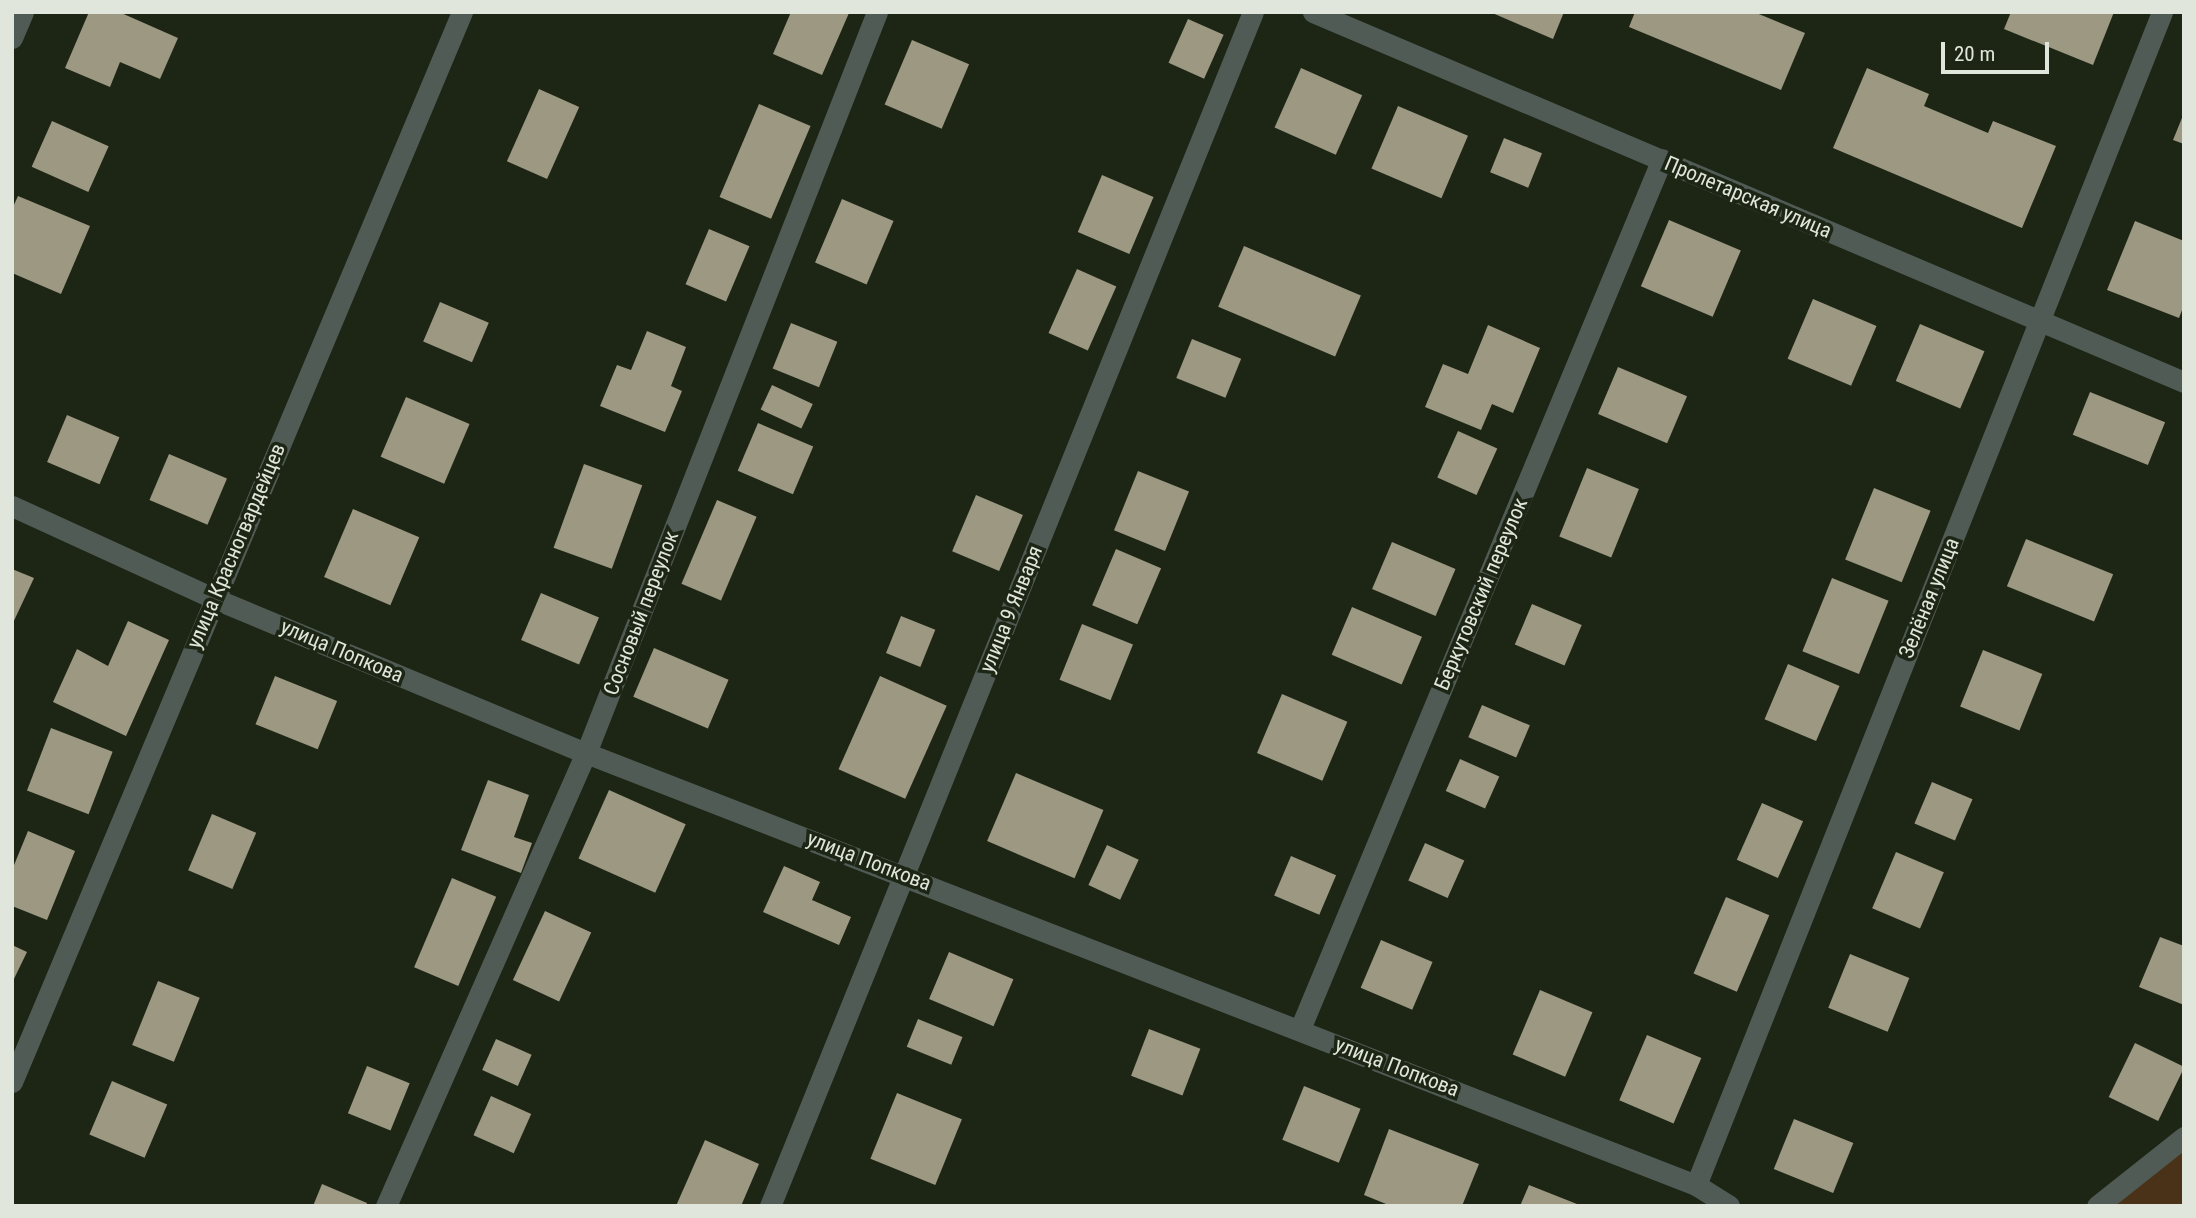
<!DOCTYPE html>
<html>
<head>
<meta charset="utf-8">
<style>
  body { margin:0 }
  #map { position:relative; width:2196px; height:1218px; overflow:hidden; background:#1d2615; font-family:"Roboto Condensed",sans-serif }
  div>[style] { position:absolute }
  .green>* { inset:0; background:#4a3219 }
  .building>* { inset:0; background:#9c9882; transform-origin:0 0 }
  .minor>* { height:21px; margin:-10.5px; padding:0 10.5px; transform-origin:10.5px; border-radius:10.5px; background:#515b56 }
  span { translate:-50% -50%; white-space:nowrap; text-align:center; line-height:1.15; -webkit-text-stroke:7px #1d2615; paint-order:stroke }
  .street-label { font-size:21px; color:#e0e6db }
  .frame { position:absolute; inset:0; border:14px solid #e0e6db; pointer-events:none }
  .scale { position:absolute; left:1941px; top:42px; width:108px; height:32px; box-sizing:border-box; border:4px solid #e0e6db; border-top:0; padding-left:9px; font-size:21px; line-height:24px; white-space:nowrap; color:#e0e6db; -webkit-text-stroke:5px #1d2615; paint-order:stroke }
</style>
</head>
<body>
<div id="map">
  <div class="green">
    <div style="clip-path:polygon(2184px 1150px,2184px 1206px,2111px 1206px)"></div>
  </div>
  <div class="building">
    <div style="clip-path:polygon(89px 12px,119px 12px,178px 38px,160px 79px,120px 62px,110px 87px,65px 68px)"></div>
    <div style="clip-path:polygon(791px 12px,849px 13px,822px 75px,773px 54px)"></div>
    <div style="clip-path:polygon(1490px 12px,1564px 12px,1553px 39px)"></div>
    <div style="clip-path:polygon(1635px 12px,1754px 12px,1805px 33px,1781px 90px,1629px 27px)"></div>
    <div style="clip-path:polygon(2011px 12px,2114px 12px,2093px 65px,2004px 29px)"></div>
    <div style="left:1188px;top:19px;width:39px;height:48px;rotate:24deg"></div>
    <div style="left:912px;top:40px;width:62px;height:70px;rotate:23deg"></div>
    <div style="left:1301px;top:68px;width:67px;height:65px;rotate:24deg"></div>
    <div style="clip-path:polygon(1867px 68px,1929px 94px,1924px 106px,1988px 133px,1993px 121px,2056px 146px,2022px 228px,1833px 148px)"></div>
    <div style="left:539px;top:89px;width:44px;height:79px;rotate:24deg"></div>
    <div style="left:759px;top:104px;width:56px;height:101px;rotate:23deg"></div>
    <div style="left:1398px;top:106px;width:76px;height:68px;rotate:23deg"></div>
    <div style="clip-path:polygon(2184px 113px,2184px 144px,2173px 140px)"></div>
    <div style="left:52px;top:121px;width:62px;height:50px;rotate:24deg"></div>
    <div style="left:1504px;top:138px;width:41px;height:37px;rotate:22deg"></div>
    <div style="left:1102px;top:175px;width:56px;height:62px;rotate:23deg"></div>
    <div style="clip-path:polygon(18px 196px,90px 226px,61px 294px,12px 273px,12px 209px)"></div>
    <div style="left:842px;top:199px;width:56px;height:69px;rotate:23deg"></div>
    <div style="left:1669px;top:220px;width:78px;height:72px;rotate:23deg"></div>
    <div style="clip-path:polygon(2135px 221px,2184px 241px,2184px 305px,2179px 318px,2107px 290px)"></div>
    <div style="left:709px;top:229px;width:44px;height:60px;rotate:23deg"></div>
    <div style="left:1244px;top:246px;width:127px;height:66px;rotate:23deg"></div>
    <div style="left:1077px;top:269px;width:43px;height:70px;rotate:24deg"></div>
    <div style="left:1813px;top:299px;width:69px;height:65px;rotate:23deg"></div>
    <div style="left:440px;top:302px;width:53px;height:43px;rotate:23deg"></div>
    <div style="left:791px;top:323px;width:50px;height:49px;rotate:22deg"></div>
    <div style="left:1920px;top:324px;width:70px;height:62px;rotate:23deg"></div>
    <div style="clip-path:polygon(1488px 325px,1540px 348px,1513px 413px,1492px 404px,1481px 430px,1425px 407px,1443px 364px,1468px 374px)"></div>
    <div style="clip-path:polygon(647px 331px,686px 347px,671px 386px,682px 391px,665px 432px,600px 406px,617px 365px,631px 370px)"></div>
    <div style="left:1192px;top:339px;width:53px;height:42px;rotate:22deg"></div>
    <div style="left:1618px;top:367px;width:75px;height:51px;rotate:23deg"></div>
    <div style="left:772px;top:385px;width:45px;height:27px;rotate:25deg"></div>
    <div style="left:2090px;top:392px;width:81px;height:46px;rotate:22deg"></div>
    <div style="left:406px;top:397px;width:69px;height:65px;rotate:23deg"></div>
    <div style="left:67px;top:415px;width:57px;height:51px;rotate:23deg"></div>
    <div style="left:758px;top:423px;width:60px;height:52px;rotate:23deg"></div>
    <div style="left:1458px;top:431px;width:43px;height:51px;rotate:24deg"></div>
    <div style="left:169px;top:454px;width:63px;height:50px;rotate:23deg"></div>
    <div style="left:584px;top:464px;width:62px;height:89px;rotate:20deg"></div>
    <div style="left:1587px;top:468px;width:56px;height:74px;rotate:22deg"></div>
    <div style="left:1138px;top:471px;width:55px;height:64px;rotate:22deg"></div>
    <div style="left:1874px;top:488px;width:61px;height:77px;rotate:22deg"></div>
    <div style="left:976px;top:495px;width:51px;height:61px;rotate:23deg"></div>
    <div style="left:717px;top:500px;width:43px;height:91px;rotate:23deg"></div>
    <div style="left:353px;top:509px;width:72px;height:74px;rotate:23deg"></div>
    <div style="left:2026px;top:539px;width:94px;height:51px;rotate:22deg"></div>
    <div style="left:1392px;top:542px;width:69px;height:51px;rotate:23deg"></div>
    <div style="left:1116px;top:549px;width:49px;height:61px;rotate:23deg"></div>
    <div style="clip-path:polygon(12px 569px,34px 578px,12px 625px)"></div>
    <div style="left:1832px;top:578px;width:61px;height:79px;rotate:22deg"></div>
    <div style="left:541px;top:593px;width:63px;height:51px;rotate:23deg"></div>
    <div style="left:1532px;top:604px;width:54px;height:44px;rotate:23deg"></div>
    <div style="left:1352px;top:607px;width:76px;height:52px;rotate:23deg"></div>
    <div style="left:901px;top:616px;width:37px;height:40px;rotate:22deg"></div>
    <div style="clip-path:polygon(128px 621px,169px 640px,126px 736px,53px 702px,77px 649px,108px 666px)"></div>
    <div style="left:1082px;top:624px;width:55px;height:60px;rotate:22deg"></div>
    <div style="left:654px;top:648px;width:81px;height:53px;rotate:23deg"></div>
    <div style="left:1983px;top:650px;width:64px;height:61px;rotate:22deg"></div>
    <div style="left:1788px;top:664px;width:56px;height:60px;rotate:23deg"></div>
    <div style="left:275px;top:676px;width:67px;height:52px;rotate:22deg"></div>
    <div style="left:880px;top:676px;width:73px;height:102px;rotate:24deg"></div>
    <div style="left:1282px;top:694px;width:71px;height:64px;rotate:23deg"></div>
    <div style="left:1482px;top:705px;width:52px;height:35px;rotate:23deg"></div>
    <div style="left:51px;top:728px;width:66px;height:67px;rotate:21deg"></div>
    <div style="left:1460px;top:759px;width:43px;height:35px;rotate:24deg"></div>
    <div style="left:1016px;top:773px;width:95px;height:74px;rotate:23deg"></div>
    <div style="clip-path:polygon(488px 780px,529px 795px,514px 837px,532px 843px,521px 873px,461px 850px)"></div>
    <div style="left:1932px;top:782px;width:44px;height:45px;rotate:23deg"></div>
    <div style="left:609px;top:790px;width:84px;height:75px;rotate:24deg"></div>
    <div style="left:1762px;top:803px;width:45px;height:62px;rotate:24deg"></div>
    <div style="left:212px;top:814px;width:48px;height:61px;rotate:23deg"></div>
    <div style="clip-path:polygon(28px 831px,75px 851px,47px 920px,12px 906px,12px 870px)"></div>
    <div style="left:1425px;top:843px;width:43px;height:41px;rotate:24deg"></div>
    <div style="left:1107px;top:845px;width:35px;height:44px;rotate:25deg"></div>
    <div style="left:1896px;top:852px;width:52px;height:61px;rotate:23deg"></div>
    <div style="left:1291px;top:856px;width:49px;height:43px;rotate:23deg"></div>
    <div style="clip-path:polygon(784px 866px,820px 882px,812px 900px,851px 917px,839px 945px,763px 912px)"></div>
    <div style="left:452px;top:878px;width:48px;height:97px;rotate:23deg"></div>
    <div style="left:1726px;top:897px;width:47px;height:83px;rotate:23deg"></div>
    <div style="left:545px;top:911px;width:51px;height:76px;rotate:25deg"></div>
    <div style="clip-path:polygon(2160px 937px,2184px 946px,2184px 1005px,2139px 987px)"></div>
    <div style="left:1381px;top:940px;width:56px;height:52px;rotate:23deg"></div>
    <div style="clip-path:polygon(12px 945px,27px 952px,12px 983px)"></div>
    <div style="left:949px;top:952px;width:70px;height:51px;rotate:23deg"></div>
    <div style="left:1850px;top:954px;width:64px;height:58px;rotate:22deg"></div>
    <div style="left:158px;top:981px;width:45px;height:69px;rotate:22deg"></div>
    <div style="left:1540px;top:990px;width:57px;height:70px;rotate:23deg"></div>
    <div style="left:918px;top:1019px;width:48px;height:30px;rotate:22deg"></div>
    <div style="left:1149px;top:1029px;width:55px;height:50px;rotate:21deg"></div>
    <div style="left:1647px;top:1035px;width:59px;height:71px;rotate:23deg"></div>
    <div style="left:496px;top:1039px;width:39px;height:34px;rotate:24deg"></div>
    <div style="left:2135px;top:1043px;width:55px;height:60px;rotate:26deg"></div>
    <div style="left:367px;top:1066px;width:46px;height:51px;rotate:22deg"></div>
    <div style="left:112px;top:1081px;width:60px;height:58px;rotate:23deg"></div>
    <div style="left:1304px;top:1086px;width:61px;height:58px;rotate:22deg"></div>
    <div style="left:897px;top:1093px;width:70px;height:71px;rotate:22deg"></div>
    <div style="left:491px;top:1096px;width:44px;height:43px;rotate:24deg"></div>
    <div style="left:1794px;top:1119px;width:64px;height:54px;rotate:22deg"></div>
    <div style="clip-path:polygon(1389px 1129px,1479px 1164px,1462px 1206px,1391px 1206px,1364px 1195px)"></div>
    <div style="clip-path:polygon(705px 1140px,759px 1164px,741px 1206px,676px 1206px)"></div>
    <div style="clip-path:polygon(322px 1184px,367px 1203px,366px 1206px,313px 1206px)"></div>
    <div style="clip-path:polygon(1529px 1185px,1582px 1206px,1520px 1206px)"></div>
  </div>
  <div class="minor">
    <div style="left:1313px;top:12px;width:946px;rotate:23.02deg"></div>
    <div style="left:12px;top:38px;width:28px;rotate:-67deg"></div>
    <div style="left:12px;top:506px;width:221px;rotate:24.6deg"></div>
    <div style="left:213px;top:598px;width:404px;rotate:22.6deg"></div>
    <div style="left:586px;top:753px;width:1191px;rotate:21.27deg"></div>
    <div style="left:1696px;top:1185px;width:39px;rotate:32deg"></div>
    <div style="left:1300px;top:1029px;width:942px;rotate:-67.41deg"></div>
    <div style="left:12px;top:1082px;width:1161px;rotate:-67.19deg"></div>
    <div style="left:1696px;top:1185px;width:1262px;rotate:-68.33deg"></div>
    <div style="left:386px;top:1206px;width:495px;rotate:-66.2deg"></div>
    <div style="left:586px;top:753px;width:796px;rotate:-68.56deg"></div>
    <div style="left:770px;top:1206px;width:1288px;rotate:-67.98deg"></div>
    <div style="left:2097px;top:1206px;width:111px;rotate:-38.4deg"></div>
  </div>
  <div class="street-label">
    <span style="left:1748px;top:197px;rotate:23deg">Пролетарская улица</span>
    <span style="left:236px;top:546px;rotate:-67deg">улица Красногвардейцев</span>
    <span style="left:1481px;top:594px;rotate:-67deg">Беркутовский переулок</span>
    <span style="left:1929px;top:598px;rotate:-68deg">Зелёная улица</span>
    <span style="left:1011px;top:609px;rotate:-68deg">улица 9 Января</span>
    <span style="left:641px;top:613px;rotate:-69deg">Сосновый переулок</span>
    <span style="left:342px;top:651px;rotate:23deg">улица Попкова</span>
    <span style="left:869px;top:861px;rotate:21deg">улица Попкова</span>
    <span style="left:1397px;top:1067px;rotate:21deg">улица Попкова</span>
  </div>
  <div class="frame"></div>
  <div class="scale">20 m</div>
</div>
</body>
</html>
